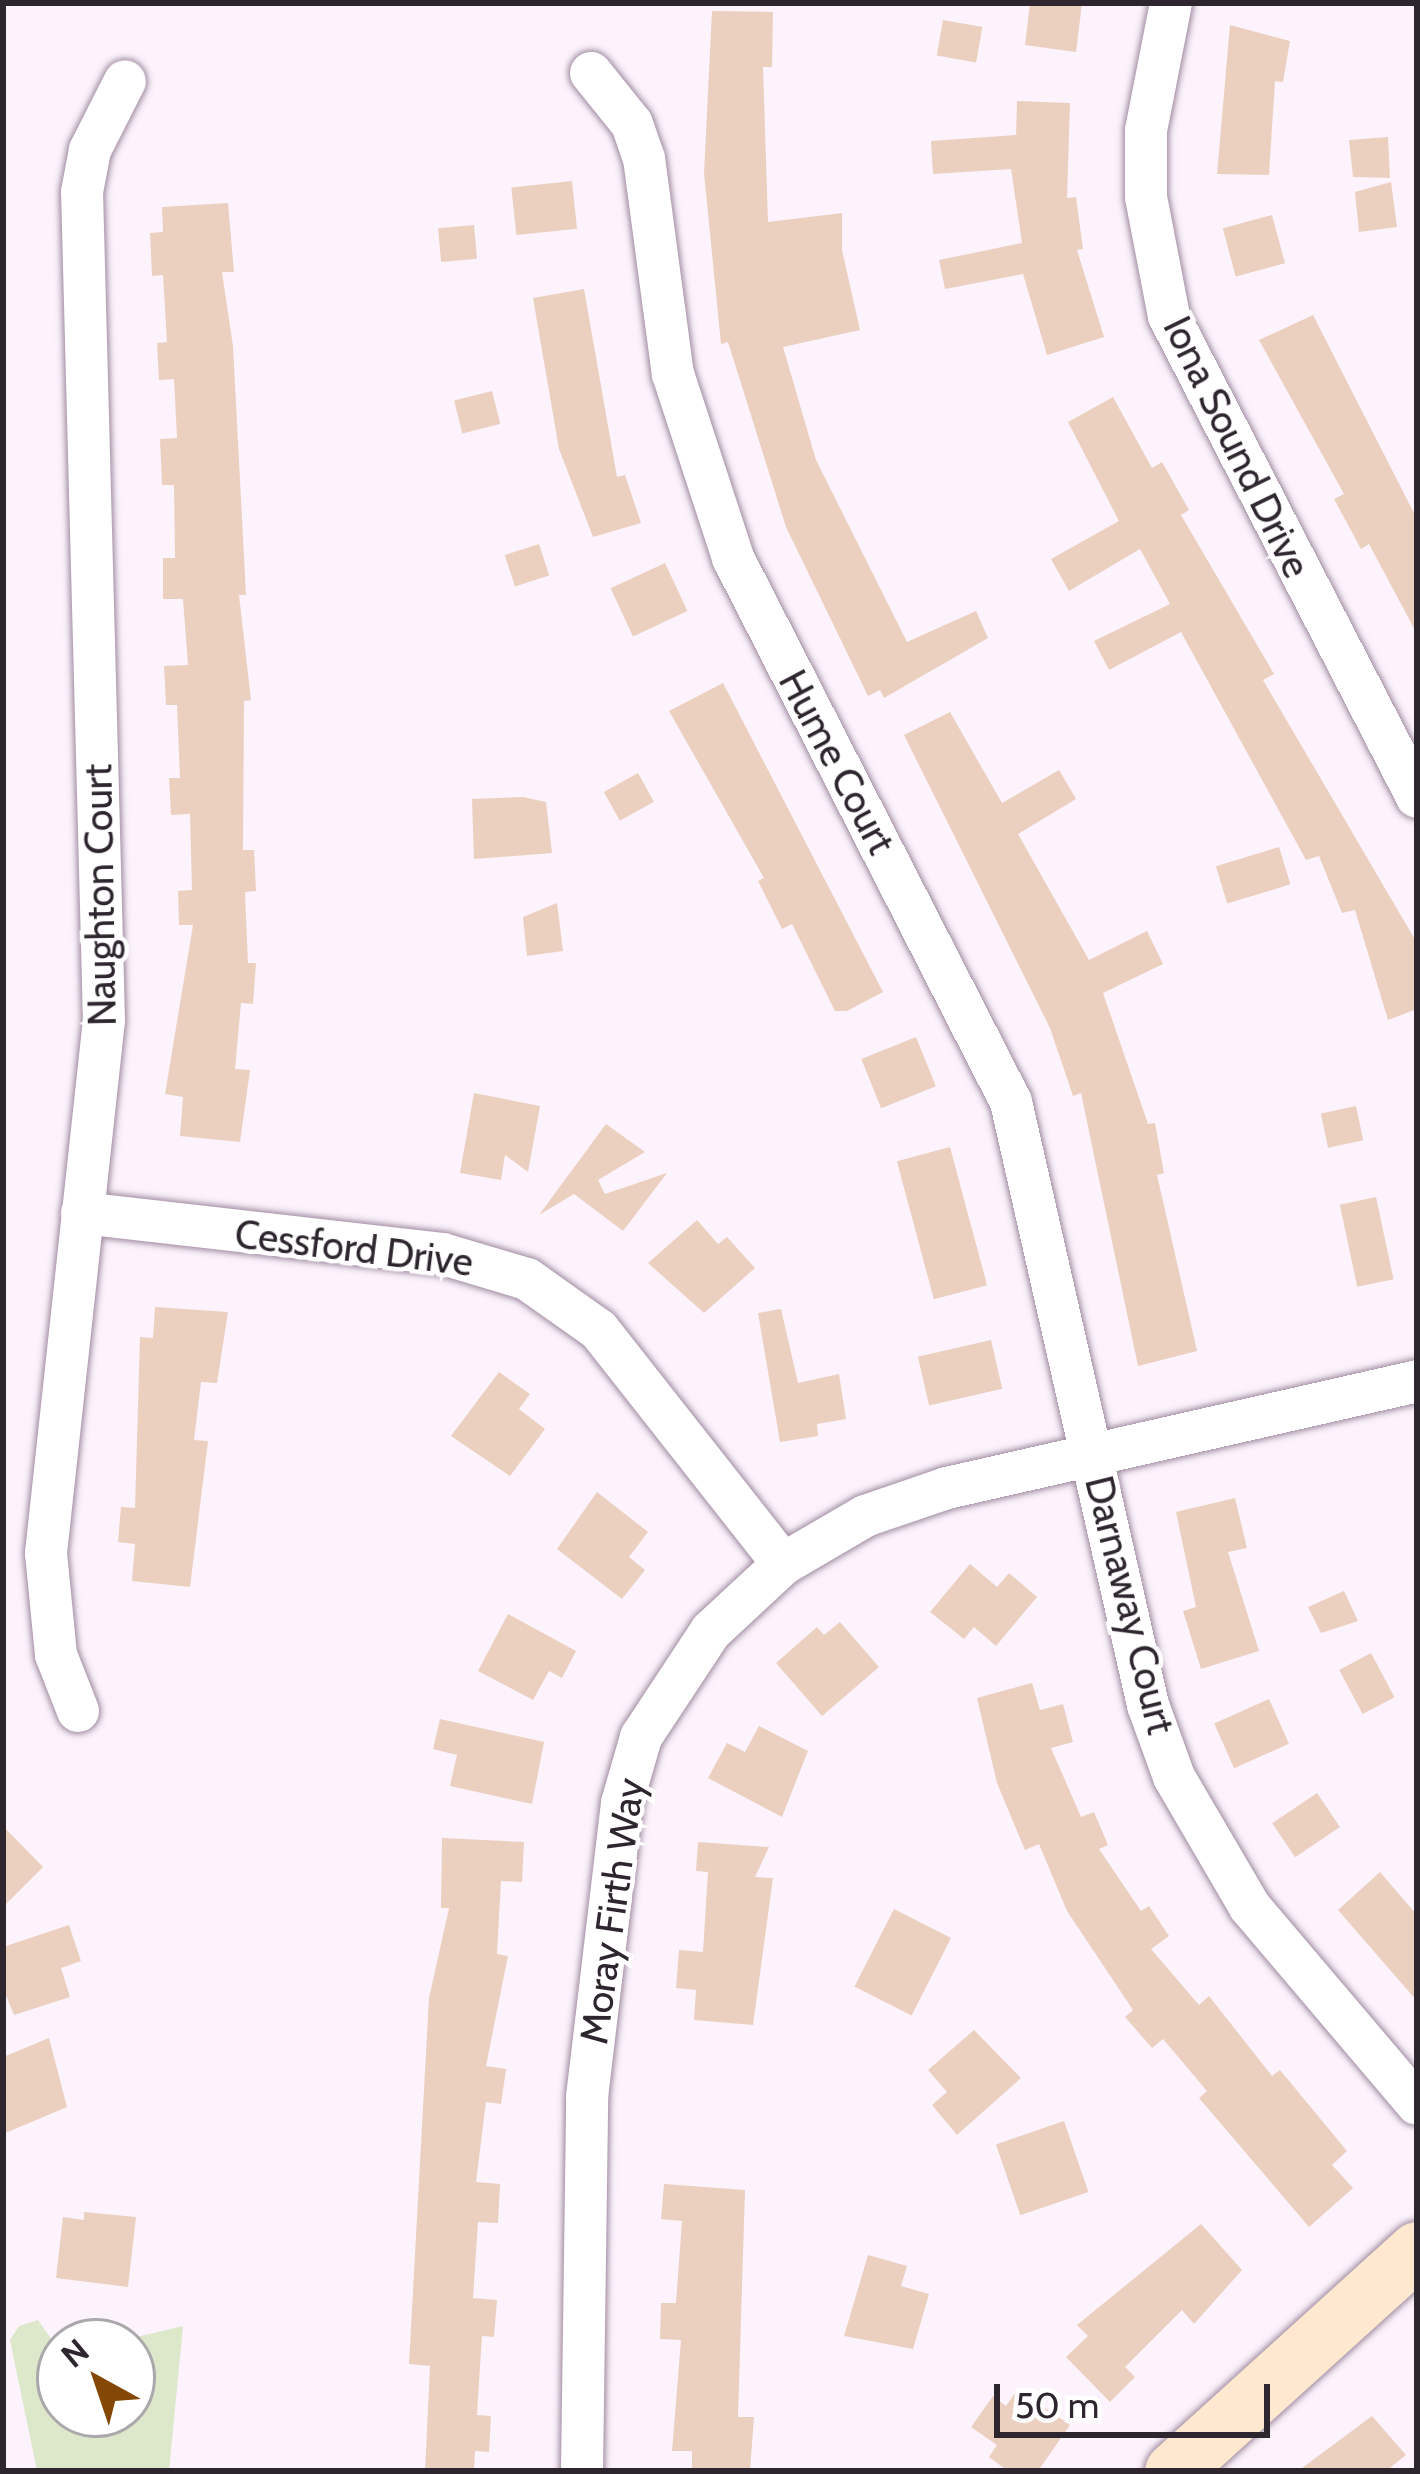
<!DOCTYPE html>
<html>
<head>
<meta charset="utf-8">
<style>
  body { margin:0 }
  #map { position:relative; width:1420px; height:2474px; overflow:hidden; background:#fcf3fc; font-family:Cabin,sans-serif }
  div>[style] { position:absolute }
  .green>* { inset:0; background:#dde7c9 }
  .building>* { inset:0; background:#ebd0c0; transform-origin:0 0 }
  .roads { filter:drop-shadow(0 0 3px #a08ca1) drop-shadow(0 0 3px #a08ca1) }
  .street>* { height:42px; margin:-21px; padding:0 21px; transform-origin:21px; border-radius:21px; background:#fff }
  .secondary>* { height:57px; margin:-28.5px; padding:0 28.5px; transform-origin:28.5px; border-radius:28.5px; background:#fee8cf }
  span { translate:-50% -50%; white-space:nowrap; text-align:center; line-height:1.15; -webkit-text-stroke:9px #fff; paint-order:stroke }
  .street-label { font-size:39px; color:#2e262e }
  .frame { position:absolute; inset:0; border:6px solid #2e262e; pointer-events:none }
  .north { position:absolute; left:36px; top:2318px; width:120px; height:120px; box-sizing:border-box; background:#fff; border:3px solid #aba8ab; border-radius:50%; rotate:320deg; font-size:33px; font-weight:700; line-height:48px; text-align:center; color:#2e262e }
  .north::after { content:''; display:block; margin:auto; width:42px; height:54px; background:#844804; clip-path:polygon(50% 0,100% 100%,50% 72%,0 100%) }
  .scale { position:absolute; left:994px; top:2384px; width:276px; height:54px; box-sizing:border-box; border:6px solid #2e262e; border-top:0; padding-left:15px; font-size:36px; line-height:42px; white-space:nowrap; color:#2e262e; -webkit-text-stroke:9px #fff; paint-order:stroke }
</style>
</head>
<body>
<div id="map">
  <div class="green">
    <div style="clip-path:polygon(38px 2320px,60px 2352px,60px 2414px,132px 2414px,132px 2342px,116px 2342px,183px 2326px,169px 2471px,37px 2471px,10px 2340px,19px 2326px)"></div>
  </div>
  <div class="building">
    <div style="clip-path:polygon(1030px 3px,1082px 3px,1076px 52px,1025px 45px)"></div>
    <div style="clip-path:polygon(712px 11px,773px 12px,772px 67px,763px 67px,768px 222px,842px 213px,842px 250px,860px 330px,783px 347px,816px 460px,907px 642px,976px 611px,988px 638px,884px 698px,880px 690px,868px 696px,786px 527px,728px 342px,721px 344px,704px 173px)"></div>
    <div style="left:943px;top:20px;width:40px;height:36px;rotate:10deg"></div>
    <div style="clip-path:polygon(1230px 25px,1290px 41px,1283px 82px,1275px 81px,1269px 175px,1217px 174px)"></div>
    <div style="clip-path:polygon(1017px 101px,1070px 103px,1067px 198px,1076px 197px,1083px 249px,1077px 250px,1104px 337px,1047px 355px,1023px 274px,945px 289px,939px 260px,1022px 243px,1011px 169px,933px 174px,931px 141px,1016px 135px)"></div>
    <div style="clip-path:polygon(1388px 137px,1390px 178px,1353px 177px,1349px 140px)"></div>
    <div style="left:572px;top:181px;width:48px;height:61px;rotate:84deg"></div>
    <div style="clip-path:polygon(1391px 182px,1397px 227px,1359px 232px,1355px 192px)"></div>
    <div style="clip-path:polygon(228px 203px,234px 272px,222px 272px,233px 346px,246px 595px,239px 595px,251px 700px,244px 701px,243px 850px,254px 850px,256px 891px,245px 892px,248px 963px,256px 963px,253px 1004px,241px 1003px,235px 1069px,250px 1070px,240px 1142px,180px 1136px,183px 1097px,165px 1094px,193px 925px,179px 925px,178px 891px,192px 890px,190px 814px,171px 815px,169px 778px,180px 778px,177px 705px,166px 705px,164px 666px,188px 665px,183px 599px,163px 599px,163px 558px,175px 558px,174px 485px,162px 485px,160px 439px,177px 438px,174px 379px,159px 380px,157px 343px,167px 342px,163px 275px,152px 276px,150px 233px,163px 232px,162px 207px)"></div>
    <div style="left:1272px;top:215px;width:50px;height:51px;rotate:75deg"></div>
    <div style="left:474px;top:225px;width:34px;height:36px;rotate:85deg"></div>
    <div style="clip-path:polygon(584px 289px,617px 477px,625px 475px,641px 523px,593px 537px,559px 449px,533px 298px)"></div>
    <div style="clip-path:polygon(1313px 315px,1417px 519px,1417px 634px,1369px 544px,1361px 549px,1334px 499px,1344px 494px,1259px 340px)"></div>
    <div style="left:492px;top:391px;width:34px;height:39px;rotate:76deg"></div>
    <div style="clip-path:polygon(1113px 397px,1152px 468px,1162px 462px,1189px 510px,1181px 515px,1274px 674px,1263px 680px,1417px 943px,1417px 1009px,1388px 1020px,1355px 910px,1342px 913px,1319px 856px,1306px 860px,1181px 632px,1109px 670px,1094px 641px,1170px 604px,1140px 549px,1069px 591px,1051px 559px,1119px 521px,1068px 422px)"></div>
    <div style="left:539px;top:544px;width:33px;height:36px;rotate:72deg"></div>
    <div style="left:665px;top:563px;width:53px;height:60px;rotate:65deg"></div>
    <div style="clip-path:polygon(723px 683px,883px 992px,847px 1011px,835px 1011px,792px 924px,782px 929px,758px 881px,764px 878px,669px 711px)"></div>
    <div style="clip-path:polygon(950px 712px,1002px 803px,1059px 770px,1076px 799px,1018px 834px,1089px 960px,1147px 931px,1163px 964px,1103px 993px,1148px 1124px,1155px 1123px,1164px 1173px,1157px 1175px,1197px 1351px,1138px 1366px,1081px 1093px,1073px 1096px,1050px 1028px,904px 735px)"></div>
    <div style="left:638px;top:773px;width:33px;height:39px;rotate:61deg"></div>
    <div style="clip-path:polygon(523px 797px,546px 802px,552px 853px,474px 859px,472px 799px)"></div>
    <div style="left:1279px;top:847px;width:39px;height:66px;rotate:73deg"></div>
    <div style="clip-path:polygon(557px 903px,563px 951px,527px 956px,523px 917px)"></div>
    <div style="left:916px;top:1037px;width:53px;height:59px;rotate:68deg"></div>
    <div style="clip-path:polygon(474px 1093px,540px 1106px,528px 1172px,505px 1155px,501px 1180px,460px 1173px)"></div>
    <div style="left:1356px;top:1106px;width:35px;height:36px;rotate:78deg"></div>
    <div style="clip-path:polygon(606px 1124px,645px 1152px,598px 1180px,605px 1194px,667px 1173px,623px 1231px,574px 1194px,539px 1215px)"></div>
    <div style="left:950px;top:1147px;width:143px;height:55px;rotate:75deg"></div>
    <div style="left:1376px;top:1197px;width:84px;height:37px;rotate:78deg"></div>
    <div style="clip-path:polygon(697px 1220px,718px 1244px,727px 1237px,755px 1268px,704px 1313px,648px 1263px)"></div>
    <div style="clip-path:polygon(155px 1307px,228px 1312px,217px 1383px,201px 1382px,194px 1440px,208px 1441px,190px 1587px,132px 1581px,135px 1544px,118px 1542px,121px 1507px,135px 1508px,140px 1337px,153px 1338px)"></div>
    <div style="clip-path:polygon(781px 1309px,798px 1383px,839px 1374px,846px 1419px,817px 1424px,818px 1436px,780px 1442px,758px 1313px)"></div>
    <div style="left:991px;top:1340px;width:50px;height:75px;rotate:77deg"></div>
    <div style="clip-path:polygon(499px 1372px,530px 1394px,519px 1409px,545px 1429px,510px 1476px,451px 1436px)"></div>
    <div style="clip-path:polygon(597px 1492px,648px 1532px,629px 1557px,645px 1570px,622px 1599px,557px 1549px)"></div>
    <div style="clip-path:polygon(1235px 1498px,1247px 1548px,1228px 1552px,1259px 1651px,1201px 1669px,1183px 1611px,1196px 1607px,1176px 1512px)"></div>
    <div style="clip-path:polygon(970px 1564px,997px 1587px,1009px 1573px,1037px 1597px,996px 1646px,974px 1627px,964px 1639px,930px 1612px)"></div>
    <div style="clip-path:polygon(1344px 1591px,1358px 1621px,1321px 1633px,1308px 1607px)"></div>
    <div style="clip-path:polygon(508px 1614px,576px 1651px,562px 1678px,549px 1671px,533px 1700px,478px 1671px)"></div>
    <div style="clip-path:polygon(840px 1622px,879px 1667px,822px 1716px,776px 1663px,817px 1627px,824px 1635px)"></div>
    <div style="left:1371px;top:1653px;width:50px;height:36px;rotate:62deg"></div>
    <div style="clip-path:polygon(1032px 1683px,1040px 1710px,1063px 1704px,1073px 1742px,1051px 1748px,1081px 1817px,1094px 1812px,1108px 1845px,1099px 1849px,1141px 1911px,1149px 1906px,1169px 1936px,1151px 1949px,1199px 2005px,1209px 1996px,1272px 2076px,1280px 2070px,1347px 2151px,1332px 2165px,1353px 2188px,1309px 2227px,1199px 2098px,1207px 2091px,1163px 2039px,1152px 2048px,1125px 2017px,1133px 2010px,1067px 1911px,1039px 1844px,1025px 1850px,997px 1783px,977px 1698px)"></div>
    <div style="left:1269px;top:1699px;width:49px;height:60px;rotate:66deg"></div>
    <div style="clip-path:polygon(440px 1719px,544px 1742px,532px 1804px,450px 1786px,457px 1755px,433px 1749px)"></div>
    <div style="clip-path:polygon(759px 1726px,808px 1751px,782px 1817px,708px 1778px,727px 1743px,745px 1752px)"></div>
    <div style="left:1317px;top:1793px;width:41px;height:54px;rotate:56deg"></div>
    <div style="clip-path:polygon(3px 1826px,43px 1867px,3px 1907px)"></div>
    <div style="clip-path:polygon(442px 1838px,524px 1842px,522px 1882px,501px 1881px,497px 1954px,508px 1956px,486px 2066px,506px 2069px,501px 2104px,486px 2102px,476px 2182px,500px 2184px,498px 2223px,478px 2222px,473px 2298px,497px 2300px,494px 2337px,482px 2336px,477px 2415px,491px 2416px,489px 2452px,475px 2451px,474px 2471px,425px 2471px,430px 2366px,409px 2364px,429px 1998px,449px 1908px,441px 1908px)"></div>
    <div style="clip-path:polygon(698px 1842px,769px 1847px,755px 1877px,773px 1878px,753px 2025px,694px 2020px,696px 1990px,676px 1988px,679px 1950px,703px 1952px,708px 1872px,696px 1871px)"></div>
    <div style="clip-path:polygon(1380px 1872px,1417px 1915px,1417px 2001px,1338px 1910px)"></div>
    <div style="left:894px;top:1909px;width:64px;height:87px;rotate:27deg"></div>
    <div style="clip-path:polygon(69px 1925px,81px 1961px,61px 1968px,70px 1997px,14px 2015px,3px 1988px,3px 1947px)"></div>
    <div style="clip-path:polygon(974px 2030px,1021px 2078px,957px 2135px,932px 2105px,947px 2092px,928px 2070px)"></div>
    <div style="clip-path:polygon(49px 2038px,67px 2107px,3px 2134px,3px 2057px)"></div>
    <div style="left:1064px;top:2121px;width:75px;height:72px;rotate:71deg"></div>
    <div style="clip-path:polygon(664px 2184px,745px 2190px,738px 2417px,754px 2417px,750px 2471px,692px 2471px,692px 2451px,672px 2451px,681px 2340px,660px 2339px,661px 2303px,676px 2303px,682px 2221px,661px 2219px)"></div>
    <div style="clip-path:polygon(84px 2212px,136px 2217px,128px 2287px,56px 2278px,63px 2217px,84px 2220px)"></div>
    <div style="clip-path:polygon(1201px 2224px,1242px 2270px,1194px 2324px,1182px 2310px,1125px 2367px,1135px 2377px,1110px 2402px,1066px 2357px,1088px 2336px,1077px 2325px)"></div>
    <div style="clip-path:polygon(868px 2255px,907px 2266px,901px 2286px,929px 2294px,913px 2349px,844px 2336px)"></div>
    <div style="clip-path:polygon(1018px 2389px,1070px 2425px,1038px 2471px,1008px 2471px,989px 2457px,997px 2445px,971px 2427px,993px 2396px,1006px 2406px)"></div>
    <div style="clip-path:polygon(1372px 2416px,1406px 2455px,1386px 2471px,1298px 2471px)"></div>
  </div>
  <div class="roads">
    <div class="street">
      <div style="left:1171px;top:3px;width:129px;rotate:101.1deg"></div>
      <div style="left:1146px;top:130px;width:67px;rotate:90deg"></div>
      <div style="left:1146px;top:197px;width:121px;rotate:79.1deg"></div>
      <div style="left:1169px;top:316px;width:541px;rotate:62.72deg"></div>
      <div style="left:591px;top:73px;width:65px;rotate:51.2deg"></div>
      <div style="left:632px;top:124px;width:36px;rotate:71deg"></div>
      <div style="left:644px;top:158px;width:218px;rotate:82.4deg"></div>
      <div style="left:673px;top:374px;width:194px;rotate:71.9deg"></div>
      <div style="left:733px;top:558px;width:611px;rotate:62.93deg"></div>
      <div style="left:1011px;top:1102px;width:618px;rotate:77.2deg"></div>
      <div style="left:1148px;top:1705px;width:77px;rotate:70.1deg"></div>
      <div style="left:1174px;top:1777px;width:151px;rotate:59.7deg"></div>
      <div style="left:1250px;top:1907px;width:258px;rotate:49.7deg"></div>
      <div style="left:82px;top:1213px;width:363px;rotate:6.5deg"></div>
      <div style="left:443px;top:1254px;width:88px;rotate:16.6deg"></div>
      <div style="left:527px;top:1279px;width:88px;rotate:35.3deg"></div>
      <div style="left:599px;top:1330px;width:298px;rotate:51.8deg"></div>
      <div style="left:78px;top:1711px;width:60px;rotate:-111.4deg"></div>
      <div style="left:56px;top:1655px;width:102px;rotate:-95.6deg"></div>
      <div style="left:46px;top:1553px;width:536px;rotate:-83.79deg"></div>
      <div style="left:104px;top:1020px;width:828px;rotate:-91.52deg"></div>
      <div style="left:82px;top:192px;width:43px;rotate:-79.2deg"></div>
      <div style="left:90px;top:150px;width:77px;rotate:-63.1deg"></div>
      <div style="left:582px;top:2471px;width:374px;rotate:-89.2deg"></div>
      <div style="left:587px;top:2097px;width:296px;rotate:-83.2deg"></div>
      <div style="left:622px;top:1803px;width:69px;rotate:-73.9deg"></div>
      <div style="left:641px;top:1737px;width:127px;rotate:-56.6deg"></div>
      <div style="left:711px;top:1631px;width:98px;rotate:-42.9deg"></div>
      <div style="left:783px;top:1564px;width:95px;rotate:-30.3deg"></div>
      <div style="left:865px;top:1516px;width:87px;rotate:-18.9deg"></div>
      <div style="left:947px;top:1488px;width:482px;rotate:-12.8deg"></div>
    </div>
    <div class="secondary">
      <div style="left:1173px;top:2471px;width:329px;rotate:-42.2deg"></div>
    </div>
  </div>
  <div class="street-label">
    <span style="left:1237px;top:447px;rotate:64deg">Iona Sound Drive</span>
    <span style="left:837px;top:762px;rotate:62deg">Hume Court</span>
    <span style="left:100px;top:895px;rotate:-91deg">Naughton Court</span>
    <span style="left:354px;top:1248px;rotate:7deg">Cessford Drive</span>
    <span style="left:1130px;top:1605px;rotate:76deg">Darnaway Court</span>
    <span style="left:612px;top:1911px;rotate:-82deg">Moray Firth Way</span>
  </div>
  <div class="frame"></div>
  <div class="north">N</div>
  <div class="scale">50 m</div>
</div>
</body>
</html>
